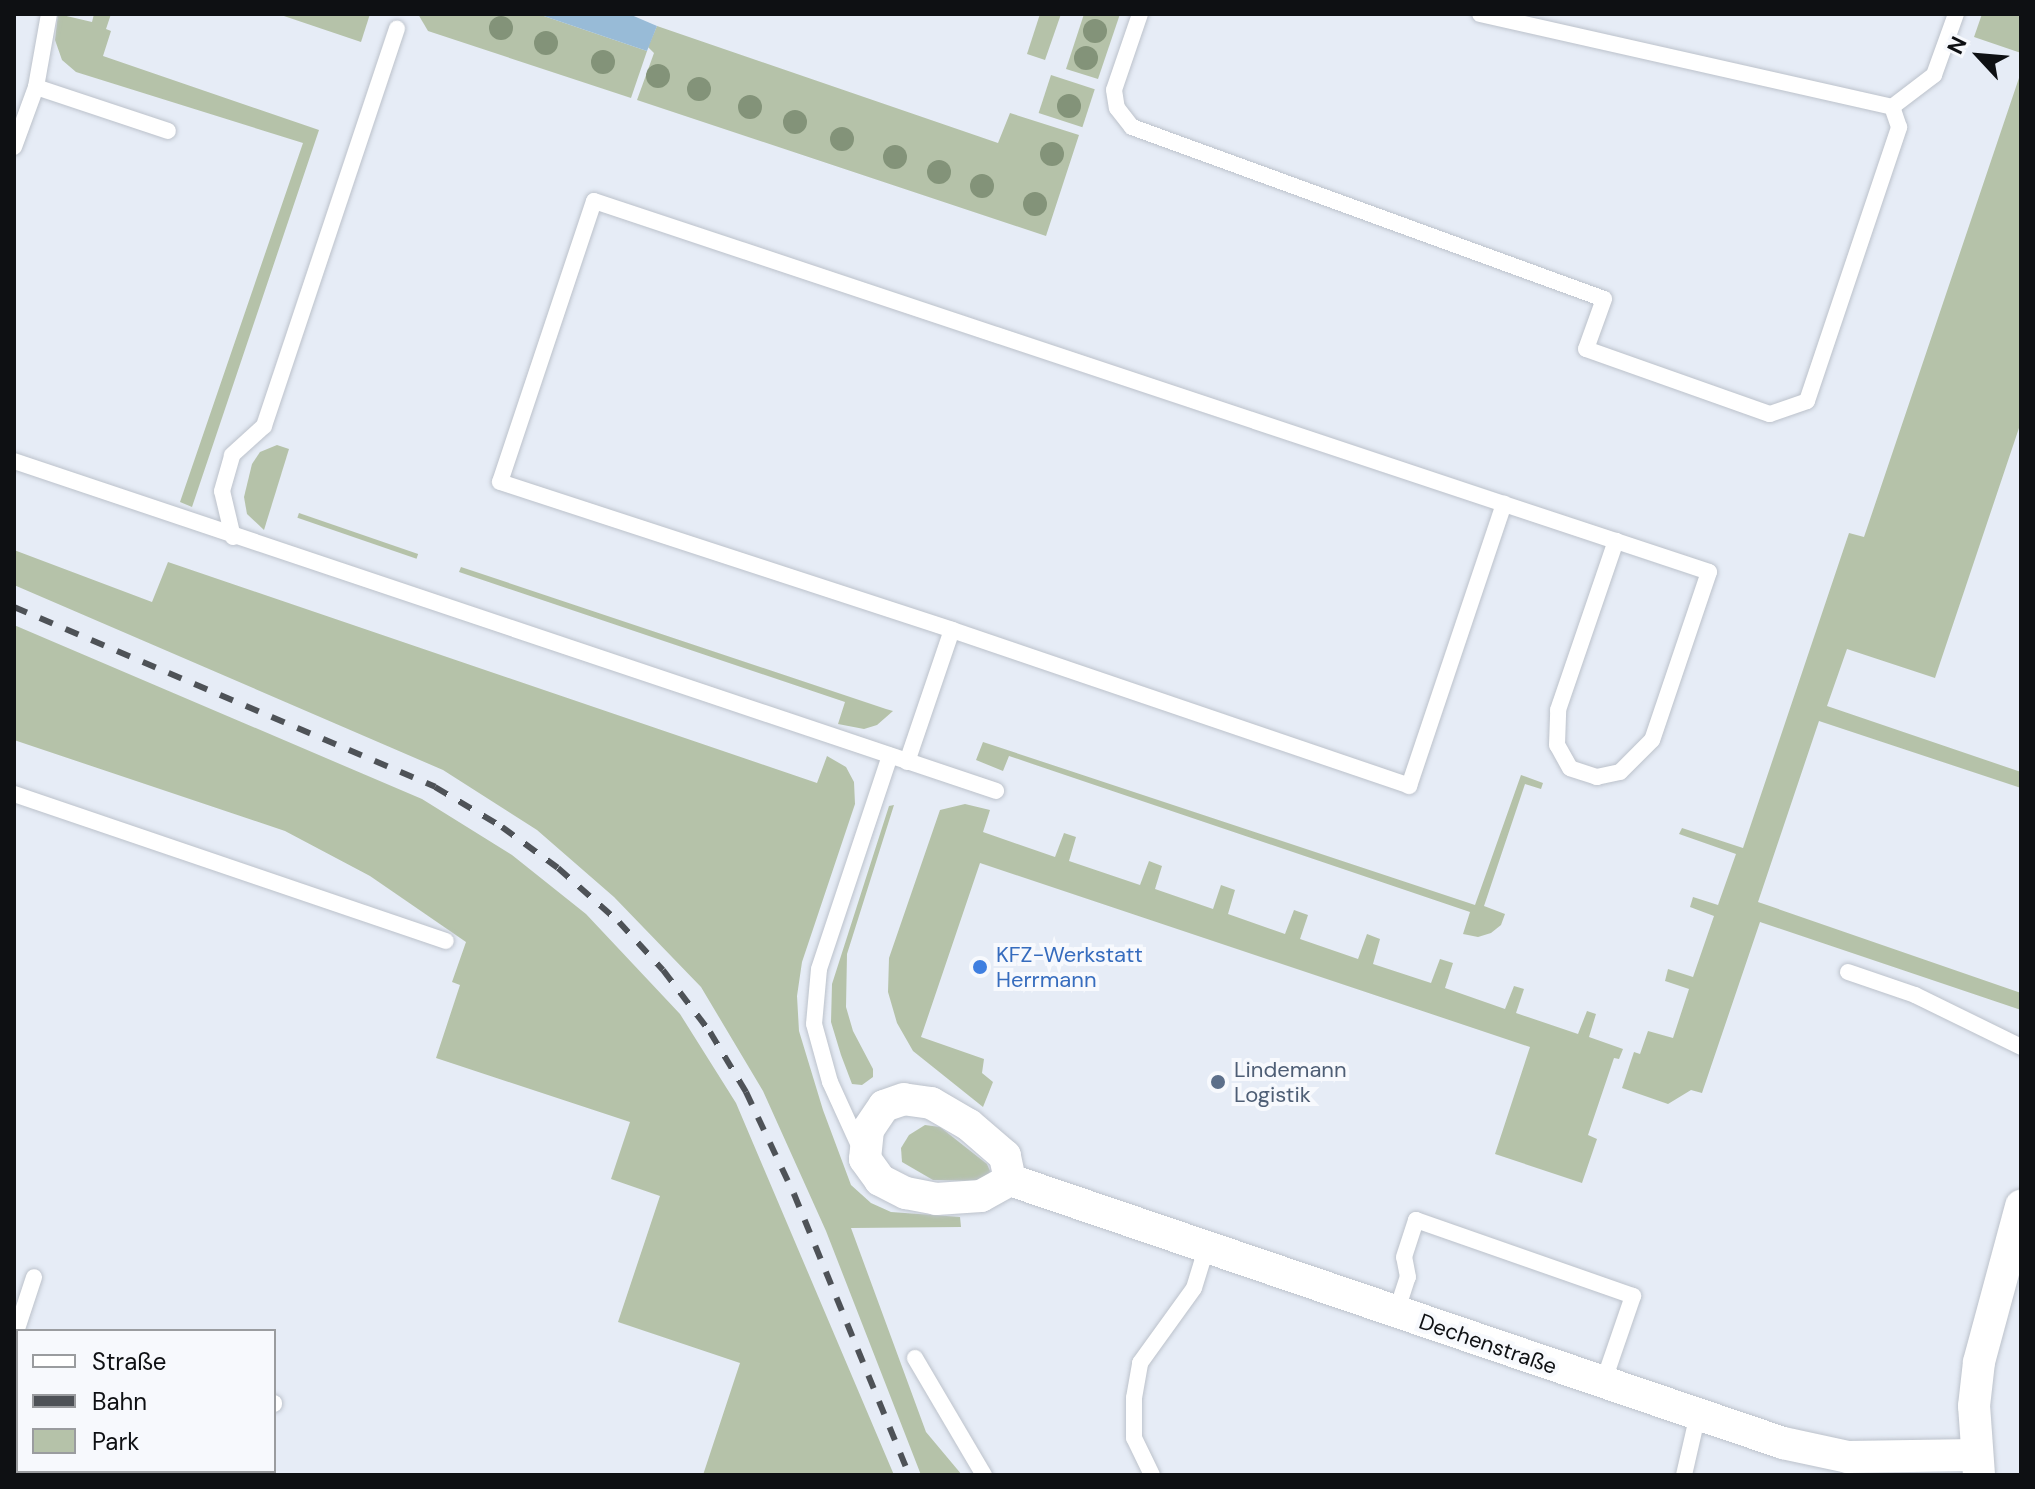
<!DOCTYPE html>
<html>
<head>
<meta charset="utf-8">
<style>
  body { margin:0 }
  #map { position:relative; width:2035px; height:1489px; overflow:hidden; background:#e6ecf6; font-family:"DM Sans",sans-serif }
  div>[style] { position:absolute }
  .green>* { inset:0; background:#b5c2a9; transform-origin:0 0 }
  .water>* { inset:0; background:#98bbd7 }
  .roads { filter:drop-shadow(0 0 2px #bcc2cb) drop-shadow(0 0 2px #bcc2cb) }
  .lane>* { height:16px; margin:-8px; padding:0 8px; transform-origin:8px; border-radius:8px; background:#fff }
  .street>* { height:32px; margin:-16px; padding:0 16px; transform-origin:16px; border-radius:16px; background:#fff }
  .rail>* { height:6px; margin-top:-3px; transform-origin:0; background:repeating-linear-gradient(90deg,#4e5257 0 14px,transparent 0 28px) }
  .trees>* { width:24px; height:24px; margin:-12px; border-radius:50%; background:#839379 }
  .dots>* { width:22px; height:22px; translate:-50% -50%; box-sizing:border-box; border:4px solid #f7f9fd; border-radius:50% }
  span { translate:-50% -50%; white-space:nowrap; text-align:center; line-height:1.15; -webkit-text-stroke:8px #f7f9fd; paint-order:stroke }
  .shop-label { font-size:22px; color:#366cbe }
  .left { translate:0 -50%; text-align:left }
  .service-label { font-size:22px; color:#4e5e75 }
  .street-label { font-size:22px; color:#0e1013 }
  .frame { position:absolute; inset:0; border:16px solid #0e1013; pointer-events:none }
  .legend { position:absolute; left:16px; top:1329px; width:260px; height:144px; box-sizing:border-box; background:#f7f9fd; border:2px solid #9a9c9f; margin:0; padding:10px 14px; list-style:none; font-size:24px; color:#0e1013 }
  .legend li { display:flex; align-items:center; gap:16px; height:40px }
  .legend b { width:40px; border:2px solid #9a9c9f }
  .north { position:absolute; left:1939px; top:16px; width:80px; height:80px; -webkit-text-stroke:6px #f7f9fd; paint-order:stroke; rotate:296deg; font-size:22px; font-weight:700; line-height:32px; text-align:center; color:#0e1013 }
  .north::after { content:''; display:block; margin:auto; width:28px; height:36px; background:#0e1013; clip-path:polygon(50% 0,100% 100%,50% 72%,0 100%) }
</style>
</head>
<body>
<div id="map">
  <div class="green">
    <div style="clip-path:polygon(58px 14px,92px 22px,94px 14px,111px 14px,106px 29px,111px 31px,103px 56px,319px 130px,192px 507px,180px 502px,303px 143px,76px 72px,62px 60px,55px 40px)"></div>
    <div style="clip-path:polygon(278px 14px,370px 14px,361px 42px)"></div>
    <div style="clip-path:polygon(418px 14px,538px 14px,647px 51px,631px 98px,428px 31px)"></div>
    <div style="clip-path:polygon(1040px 14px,1061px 14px,1045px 60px,1027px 54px)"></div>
    <div style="clip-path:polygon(1084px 14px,1120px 14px,1098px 79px,1066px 69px)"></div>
    <div style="clip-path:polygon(1982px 14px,2021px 14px,2021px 53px,1974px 37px)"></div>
    <div style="clip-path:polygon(657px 26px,998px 143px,1010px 113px,1079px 135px,1046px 236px,637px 100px,654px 53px,648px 47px)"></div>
    <div style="clip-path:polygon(2021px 72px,2021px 422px,1935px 678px,1847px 649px,1827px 706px,2021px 772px,2021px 788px,1819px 721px,1758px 902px,2021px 993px,2021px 1010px,1760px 922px,1702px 1093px,1691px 1090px,1668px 1104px,1622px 1088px,1634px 1052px,1640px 1054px,1648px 1031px,1673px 1038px,1689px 989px,1665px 981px,1668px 969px,1693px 977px,1714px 916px,1690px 907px,1693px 897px,1718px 905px,1736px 854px,1679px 834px,1682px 828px,1743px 848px,1849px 533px,1864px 537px)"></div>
    <div style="left:1051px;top:75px;width:46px;height:40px;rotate:18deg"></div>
    <div style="clip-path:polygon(277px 445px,289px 449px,264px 530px,247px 514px,244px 497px,252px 464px,260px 452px)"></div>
    <div style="left:299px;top:513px;width:126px;height:5px;rotate:19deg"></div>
    <div style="clip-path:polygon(14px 550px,152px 602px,168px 562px,817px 783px,827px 756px,846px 767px,854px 782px,855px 804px,802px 962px,797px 996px,799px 1031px,823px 1110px,851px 1185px,871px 1203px,891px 1212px,960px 1217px,961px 1227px,851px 1228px,926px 1432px,962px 1475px,921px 1475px,826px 1231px,763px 1091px,701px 987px,614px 897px,537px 830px,443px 770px,14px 585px)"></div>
    <div style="clip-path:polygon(461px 567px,886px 709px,893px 711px,877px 725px,864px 729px,838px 724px,845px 702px,459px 572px)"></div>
    <div style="clip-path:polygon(14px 625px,422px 799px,512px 855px,586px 914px,680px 1014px,736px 1103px,894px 1475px,703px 1475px,740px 1363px,618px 1322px,660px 1196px,611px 1179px,630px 1122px,436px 1058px,460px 985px,452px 982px,466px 942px,370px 876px,285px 831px,14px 740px)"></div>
    <div style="clip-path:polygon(983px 742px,1475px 905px,1521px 775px,1543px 783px,1541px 789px,1525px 784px,1484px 906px,1505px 914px,1501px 925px,1491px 933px,1478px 937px,1463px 934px,1470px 912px,1009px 756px,1003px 771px,976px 760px)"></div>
    <div style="clip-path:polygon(965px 804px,990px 810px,983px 832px,1055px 857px,1064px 833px,1076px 837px,1069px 861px,1140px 885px,1149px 861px,1162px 866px,1155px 889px,1213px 909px,1221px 885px,1235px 890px,1228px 914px,1285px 934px,1294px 910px,1308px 915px,1300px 939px,1358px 959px,1367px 934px,1380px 939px,1373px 964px,1431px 983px,1440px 959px,1453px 963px,1445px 988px,1505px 1009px,1514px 986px,1524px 989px,1516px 1013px,1578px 1034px,1587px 1011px,1596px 1014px,1589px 1037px,1623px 1049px,1619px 1059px,1614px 1058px,1588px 1135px,1597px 1139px,1582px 1183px,1495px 1154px,1530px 1047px,980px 863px,921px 1037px,984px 1059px,982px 1073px,993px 1082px,983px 1107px,913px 1051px,897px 1023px,888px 992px,889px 958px,940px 810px)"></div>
    <div style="clip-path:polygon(894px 805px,847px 954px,846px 1007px,853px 1031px,873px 1069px,873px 1077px,862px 1085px,852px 1084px,841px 1055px,831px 1022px,832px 984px,889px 806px)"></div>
    <div style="clip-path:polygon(925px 1125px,940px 1127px,987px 1164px,990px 1171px,988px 1177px,983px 1181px,933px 1180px,902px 1162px,901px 1148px,909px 1135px)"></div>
  </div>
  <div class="water">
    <div style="clip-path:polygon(538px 14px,629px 14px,657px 26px,647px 51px)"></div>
  </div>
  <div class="roads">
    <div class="lane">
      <div style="left:1140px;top:14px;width:80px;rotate:108.9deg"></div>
      <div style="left:1114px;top:90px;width:18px;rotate:81deg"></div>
      <div style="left:1117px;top:108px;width:24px;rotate:52deg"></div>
      <div style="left:1132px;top:127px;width:502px;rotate:20.02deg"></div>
      <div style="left:1604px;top:299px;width:53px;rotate:109.8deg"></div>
      <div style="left:1586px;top:349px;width:195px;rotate:19.5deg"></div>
      <div style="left:1770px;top:414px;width:39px;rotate:-19deg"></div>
      <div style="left:1807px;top:401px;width:289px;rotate:-71.4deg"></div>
      <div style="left:1899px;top:127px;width:21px;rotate:-109deg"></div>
      <div style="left:1480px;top:14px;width:422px;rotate:12.7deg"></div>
      <div style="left:36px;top:87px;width:139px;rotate:18.4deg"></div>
      <div style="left:1892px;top:107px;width:53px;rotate:-37.3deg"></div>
      <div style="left:1934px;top:75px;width:65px;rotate:-70.2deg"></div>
      <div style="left:14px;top:147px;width:64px;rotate:-69.9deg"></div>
      <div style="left:36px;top:87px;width:74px;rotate:-79.9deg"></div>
      <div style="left:14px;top:461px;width:1036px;rotate:18.57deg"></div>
      <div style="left:1504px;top:504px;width:118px;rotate:18.3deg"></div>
      <div style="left:1616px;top:541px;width:98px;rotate:18.4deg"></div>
      <div style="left:1709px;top:572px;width:177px;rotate:108.7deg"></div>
      <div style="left:1652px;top:740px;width:45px;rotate:135deg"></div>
      <div style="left:1620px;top:772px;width:24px;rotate:168deg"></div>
      <div style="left:1597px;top:777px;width:28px;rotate:-162deg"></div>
      <div style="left:1570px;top:768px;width:26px;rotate:-119deg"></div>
      <div style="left:1557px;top:745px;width:35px;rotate:-88deg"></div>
      <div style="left:1558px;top:710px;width:179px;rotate:-71.1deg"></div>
      <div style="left:233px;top:537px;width:47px;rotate:-103.4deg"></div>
      <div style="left:222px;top:491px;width:37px;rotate:-74deg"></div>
      <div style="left:232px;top:455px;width:43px;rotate:-42.2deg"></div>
      <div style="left:264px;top:426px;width:419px;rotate:-71.5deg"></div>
      <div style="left:907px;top:762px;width:139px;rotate:-71.2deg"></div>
      <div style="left:952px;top:630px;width:483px;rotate:18.8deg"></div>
      <div style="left:1409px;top:786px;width:298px;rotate:-71.4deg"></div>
      <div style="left:1504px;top:504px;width:959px;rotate:-161.58deg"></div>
      <div style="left:594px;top:201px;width:296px;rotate:108.5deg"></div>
      <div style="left:500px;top:482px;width:476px;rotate:18.1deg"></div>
      <div style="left:14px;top:794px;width:456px;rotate:18.8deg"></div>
      <div style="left:1848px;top:972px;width:71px;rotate:18.9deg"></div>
      <div style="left:1915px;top:995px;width:118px;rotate:26.1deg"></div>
      <div style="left:861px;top:1150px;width:75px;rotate:-114.5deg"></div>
      <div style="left:830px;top:1082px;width:60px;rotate:-105.4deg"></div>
      <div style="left:814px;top:1024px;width:55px;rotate:-84.8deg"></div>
      <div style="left:819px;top:969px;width:225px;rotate:-71.6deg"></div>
      <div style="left:1396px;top:1313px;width:38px;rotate:-72deg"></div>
      <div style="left:1408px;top:1277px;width:20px;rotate:-101deg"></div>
      <div style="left:1404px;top:1257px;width:39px;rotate:-72deg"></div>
      <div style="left:1416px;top:1220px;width:230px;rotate:19.3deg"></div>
      <div style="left:1633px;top:1296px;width:92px;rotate:109deg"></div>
      <div style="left:14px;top:1338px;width:64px;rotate:-71.8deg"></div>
      <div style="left:915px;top:1358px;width:136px;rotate:59.5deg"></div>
      <div style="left:274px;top:1404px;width:1px;rotate:-90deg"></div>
      <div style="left:14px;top:1426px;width:4px;rotate:14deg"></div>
      <div style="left:147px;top:1471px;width:12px;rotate:20deg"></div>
      <div style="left:249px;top:1475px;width:4px;rotate:-63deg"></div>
      <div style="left:1152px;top:1475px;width:41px;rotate:-115.9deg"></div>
      <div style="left:1134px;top:1438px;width:40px;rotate:-90deg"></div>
      <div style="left:1134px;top:1398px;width:36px;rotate:-80deg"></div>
      <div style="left:1140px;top:1363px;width:92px;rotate:-54.2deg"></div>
      <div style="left:1194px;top:1288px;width:41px;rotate:-72.9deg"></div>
      <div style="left:1684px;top:1475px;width:63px;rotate:-77.1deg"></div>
    </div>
    <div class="street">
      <div style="left:1010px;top:1180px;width:25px;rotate:-102deg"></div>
      <div style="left:1005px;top:1156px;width:48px;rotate:-139.3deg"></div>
      <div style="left:969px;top:1125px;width:44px;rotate:-149.9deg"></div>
      <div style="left:931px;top:1103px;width:27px;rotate:-172deg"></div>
      <div style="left:904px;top:1099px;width:21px;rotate:161deg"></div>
      <div style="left:884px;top:1106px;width:29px;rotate:124deg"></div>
      <div style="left:868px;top:1130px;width:29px;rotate:96deg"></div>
      <div style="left:865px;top:1159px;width:26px;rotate:54deg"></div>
      <div style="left:880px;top:1180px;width:29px;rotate:27deg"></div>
      <div style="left:906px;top:1193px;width:31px;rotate:11deg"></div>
      <div style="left:936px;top:1199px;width:45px;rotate:-3.8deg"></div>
      <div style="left:981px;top:1196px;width:33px;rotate:-29deg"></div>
      <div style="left:1010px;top:1180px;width:817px;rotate:18.79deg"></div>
      <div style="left:1783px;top:1443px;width:66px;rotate:12.2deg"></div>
      <div style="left:1848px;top:1457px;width:127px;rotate:-0.9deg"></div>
      <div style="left:1979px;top:1475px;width:69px;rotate:-94.1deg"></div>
      <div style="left:1974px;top:1406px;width:44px;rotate:-83.5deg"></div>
      <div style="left:1979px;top:1362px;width:162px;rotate:-74.9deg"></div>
    </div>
  </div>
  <div class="rail">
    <div style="left:14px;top:607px;width:458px;rotate:23.1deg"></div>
    <div style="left:435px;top:787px;width:78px;rotate:30.8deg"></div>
    <div style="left:502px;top:827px;width:69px;rotate:36.2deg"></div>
    <div style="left:558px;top:868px;width:81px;rotate:41.5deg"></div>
    <div style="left:619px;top:922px;width:65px;rotate:47.5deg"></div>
    <div style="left:663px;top:970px;width:78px;rotate:52.8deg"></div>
    <div style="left:710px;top:1032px;width:70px;rotate:59deg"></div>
    <div style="left:746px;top:1092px;width:113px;rotate:64.8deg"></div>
    <div style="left:794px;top:1194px;width:304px;rotate:67.7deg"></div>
  </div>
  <div class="trees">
    <div style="left:501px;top:28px"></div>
    <div style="left:1095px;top:31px"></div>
    <div style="left:546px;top:43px"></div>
    <div style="left:1086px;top:58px"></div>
    <div style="left:603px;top:62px"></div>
    <div style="left:658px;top:76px"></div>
    <div style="left:699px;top:89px"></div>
    <div style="left:1069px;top:106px"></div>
    <div style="left:750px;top:107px"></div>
    <div style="left:795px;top:122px"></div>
    <div style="left:842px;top:139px"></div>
    <div style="left:1052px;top:154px"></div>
    <div style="left:895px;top:157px"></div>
    <div style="left:939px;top:172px"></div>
    <div style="left:982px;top:186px"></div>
    <div style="left:1035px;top:204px"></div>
  </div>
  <div class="dots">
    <div style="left:980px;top:967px;background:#3f7fe0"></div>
    <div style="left:1218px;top:1082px;background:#5c6f8a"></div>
  </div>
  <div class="shop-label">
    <span class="left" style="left:996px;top:967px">KFZ-Werkstatt<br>Herrmann</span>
  </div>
  <div class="service-label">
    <span class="left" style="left:1234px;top:1082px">Lindemann<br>Logistik</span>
  </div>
  <div class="street-label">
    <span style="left:1488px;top:1344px;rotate:19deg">Dechenstraße</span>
  </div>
  <div class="frame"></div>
  <ul class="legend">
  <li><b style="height:10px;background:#fff"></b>Straße</li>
  <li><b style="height:10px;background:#4e5257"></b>Bahn</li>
  <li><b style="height:22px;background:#b5c2a9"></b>Park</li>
  </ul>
  <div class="north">N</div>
</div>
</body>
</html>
